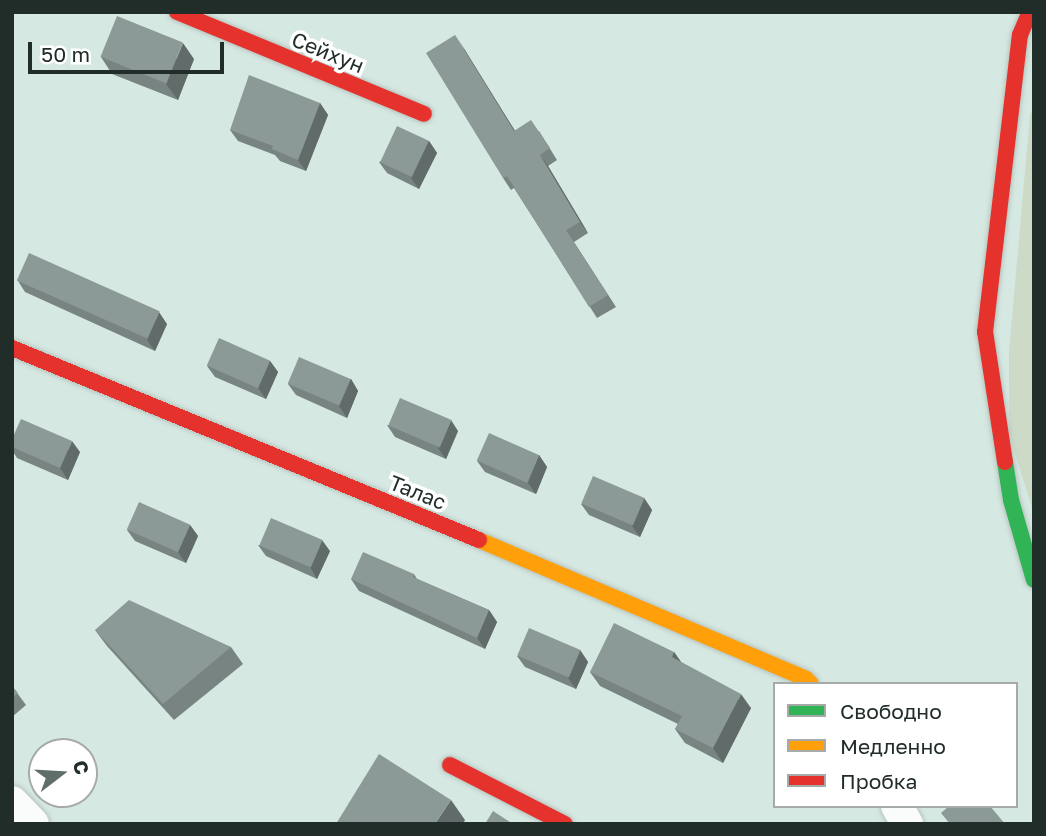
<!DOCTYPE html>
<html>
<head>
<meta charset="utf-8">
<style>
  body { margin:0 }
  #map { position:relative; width:1046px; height:836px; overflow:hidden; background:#d6e8e2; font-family:"Golos Text",sans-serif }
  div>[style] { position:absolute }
  .green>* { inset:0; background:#cddac8 }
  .roads { filter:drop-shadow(0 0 2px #b6c4bf) drop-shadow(0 0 2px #b6c4bf) }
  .street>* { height:32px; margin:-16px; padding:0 16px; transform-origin:16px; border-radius:16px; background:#f9fcfb }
  .fast>* { height:16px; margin:-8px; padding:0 8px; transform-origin:8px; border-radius:8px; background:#30b455 }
  .slow>* { height:16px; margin:-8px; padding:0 8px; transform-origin:8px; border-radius:8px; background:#ff9f0a }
  .jam>* { height:16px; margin:-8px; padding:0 8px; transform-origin:8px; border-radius:8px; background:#e5322d }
  .wall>* { inset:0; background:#788482 }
  .shaded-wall>* { inset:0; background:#616b6a }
  .building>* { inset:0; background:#8b9997; transform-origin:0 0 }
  span { translate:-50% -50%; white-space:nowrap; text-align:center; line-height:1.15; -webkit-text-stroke:7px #fff; paint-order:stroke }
  .street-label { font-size:21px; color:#212d29 }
  .frame { position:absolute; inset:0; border:14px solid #212d29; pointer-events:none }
  .legend { position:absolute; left:773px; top:682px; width:245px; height:126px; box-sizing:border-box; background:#fff; border:2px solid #a6aba9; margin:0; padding:9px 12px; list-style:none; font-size:21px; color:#212d29 }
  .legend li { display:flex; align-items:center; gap:14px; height:35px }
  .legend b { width:35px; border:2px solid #a6aba9 }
  .north { position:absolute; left:28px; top:738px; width:70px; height:70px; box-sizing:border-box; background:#fff; border:2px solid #a6aba9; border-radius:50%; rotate:73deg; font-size:19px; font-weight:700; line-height:28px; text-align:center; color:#212d29 }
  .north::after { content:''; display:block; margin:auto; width:24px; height:32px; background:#606e6a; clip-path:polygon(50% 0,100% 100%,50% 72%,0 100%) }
  .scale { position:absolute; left:28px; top:42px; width:196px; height:32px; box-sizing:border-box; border:4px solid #212d29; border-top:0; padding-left:9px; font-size:21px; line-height:24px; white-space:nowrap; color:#212d29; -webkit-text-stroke:5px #fff; paint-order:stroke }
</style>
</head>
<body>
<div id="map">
  <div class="green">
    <div style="clip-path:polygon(1034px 106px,1034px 514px,1009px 434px,1009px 352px,1030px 115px)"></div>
  </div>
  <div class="roads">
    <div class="street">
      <div style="left:12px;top:802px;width:30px;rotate:46deg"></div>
      <div style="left:897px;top:806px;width:21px;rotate:61deg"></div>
    </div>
    <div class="fast">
      <div style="left:1005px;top:462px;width:38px;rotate:81deg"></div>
      <div style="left:1011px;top:500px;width:83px;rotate:74deg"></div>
    </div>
    <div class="slow">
      <div style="left:479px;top:540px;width:355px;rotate:23deg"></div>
      <div style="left:806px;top:679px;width:7px;rotate:45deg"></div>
    </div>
    <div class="jam">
      <div style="left:177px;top:12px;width:267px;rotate:22.4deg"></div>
      <div style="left:12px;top:348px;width:505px;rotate:22.35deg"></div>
      <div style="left:1005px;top:462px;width:132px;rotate:-98.7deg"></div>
      <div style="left:985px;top:332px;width:299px;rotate:-83.3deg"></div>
      <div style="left:1020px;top:35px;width:25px;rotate:-67deg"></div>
      <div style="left:450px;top:765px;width:129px;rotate:27.2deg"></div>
    </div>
  </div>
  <div class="wall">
    <div style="clip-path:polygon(463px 47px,514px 130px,539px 131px,557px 160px,548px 166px,588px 233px,574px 242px,616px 307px,597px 318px,514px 188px,511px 190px,503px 178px)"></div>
    <div style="clip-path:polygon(101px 57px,194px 59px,178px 100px,112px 74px)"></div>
    <div style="clip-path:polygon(320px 103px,328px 115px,306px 171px,280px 161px,275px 155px,238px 141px,230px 130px)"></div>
    <div style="clip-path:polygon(429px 141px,437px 153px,419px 189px,387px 173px,379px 162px)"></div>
    <div style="clip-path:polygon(18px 281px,167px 324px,155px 351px,25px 292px)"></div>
    <div style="clip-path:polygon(270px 361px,278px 372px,266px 399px,215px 377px,207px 366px)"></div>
    <div style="clip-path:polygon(351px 379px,358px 391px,347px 418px,296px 395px,288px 384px)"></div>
    <div style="clip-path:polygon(387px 425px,458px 431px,446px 459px,395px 437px)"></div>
    <div style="clip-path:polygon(12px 439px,80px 452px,68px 480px,17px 458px,12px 450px)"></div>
    <div style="clip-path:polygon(539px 455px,547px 467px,536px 494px,485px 472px,477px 461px)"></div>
    <div style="clip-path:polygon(644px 498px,652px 510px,640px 537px,589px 515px,581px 504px)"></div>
    <div style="clip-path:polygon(190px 525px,198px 536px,186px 563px,135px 541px,127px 530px)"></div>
    <div style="clip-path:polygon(258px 545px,330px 551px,317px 579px,266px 556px)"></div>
    <div style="clip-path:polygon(414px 574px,417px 579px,489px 610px,497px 622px,485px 649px,359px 591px,351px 579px)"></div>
    <div style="clip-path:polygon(95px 630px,231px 647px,243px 664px,174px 720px,107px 646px)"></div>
    <div style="clip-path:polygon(580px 650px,588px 662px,576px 689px,525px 667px,517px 656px)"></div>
    <div style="clip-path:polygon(674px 652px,681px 662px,751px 708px,723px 763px,685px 743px,675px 729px,678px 724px,600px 686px,590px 672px)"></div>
    <div style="clip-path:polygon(12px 686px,26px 705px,12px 717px)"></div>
  </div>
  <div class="shaded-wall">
    <div style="clip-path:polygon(455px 35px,463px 47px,522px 142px,514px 131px)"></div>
    <div style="clip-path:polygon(183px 43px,194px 59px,178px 100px,166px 84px)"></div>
    <div style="clip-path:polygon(320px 103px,328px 115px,306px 171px,298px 160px)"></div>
    <div style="clip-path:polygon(429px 141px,437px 153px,419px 189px,411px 178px)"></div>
    <div style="clip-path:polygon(540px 155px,548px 166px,588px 233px,580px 222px)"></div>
    <div style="clip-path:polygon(159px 312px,167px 324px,155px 351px,147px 340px)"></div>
    <div style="clip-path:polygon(270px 361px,278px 372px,266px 399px,258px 388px)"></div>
    <div style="clip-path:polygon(351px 379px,358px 391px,347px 418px,339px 406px)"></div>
    <div style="clip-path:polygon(451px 420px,458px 431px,446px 459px,438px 448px)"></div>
    <div style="clip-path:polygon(72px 441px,80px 452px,68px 480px,60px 468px)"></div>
    <div style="clip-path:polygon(539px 455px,547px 467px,536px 494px,528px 483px)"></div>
    <div style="clip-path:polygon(644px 498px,652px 510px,640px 537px,632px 526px)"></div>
    <div style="clip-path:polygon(190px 525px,198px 536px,186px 563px,178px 552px)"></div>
    <div style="clip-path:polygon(322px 540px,330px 551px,317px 579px,310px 567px)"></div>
    <div style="clip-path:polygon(489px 610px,497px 622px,485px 649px,477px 638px)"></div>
    <div style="clip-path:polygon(580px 650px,588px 662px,576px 689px,568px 678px)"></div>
    <div style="clip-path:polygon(674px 652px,684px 666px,672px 657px)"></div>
    <div style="clip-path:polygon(741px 694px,751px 708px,723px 763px,713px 748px)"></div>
    <div style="clip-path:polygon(451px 800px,465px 820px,463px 824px,435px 824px)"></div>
  </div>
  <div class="building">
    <div style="left:117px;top:16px;width:71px;height:44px;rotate:22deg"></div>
    <div style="clip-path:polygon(455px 35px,514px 131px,531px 120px,550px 148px,540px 155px,580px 222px,566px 230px,608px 295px,589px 307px,507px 176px,503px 178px,426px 53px)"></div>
    <div style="clip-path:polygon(249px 75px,320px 103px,298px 160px,272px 149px,273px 146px,230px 130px)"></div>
    <div style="left:397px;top:126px;width:35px;height:40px;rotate:25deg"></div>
    <div style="left:29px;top:253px;width:143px;height:30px;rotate:24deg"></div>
    <div style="left:219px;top:338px;width:56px;height:30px;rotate:24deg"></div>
    <div style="left:299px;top:357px;width:56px;height:29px;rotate:23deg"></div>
    <div style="left:400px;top:398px;width:56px;height:30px;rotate:23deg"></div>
    <div style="clip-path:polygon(21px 419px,72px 441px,60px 468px,12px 447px,12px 439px)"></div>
    <div style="left:489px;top:433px;width:55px;height:30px;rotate:24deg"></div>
    <div style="left:593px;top:476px;width:56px;height:30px;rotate:23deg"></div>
    <div style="left:139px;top:502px;width:56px;height:30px;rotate:24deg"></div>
    <div style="left:271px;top:518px;width:56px;height:30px;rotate:23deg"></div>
    <div style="clip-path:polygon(363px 552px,414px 574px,413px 577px,489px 610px,477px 638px,351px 579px)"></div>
    <div style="clip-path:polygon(129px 600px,231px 647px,163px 704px,95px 630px)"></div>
    <div style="clip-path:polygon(614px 623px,674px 652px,672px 657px,741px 694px,713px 748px,675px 729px,682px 716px,590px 672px)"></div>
    <div style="left:529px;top:628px;width:56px;height:30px;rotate:23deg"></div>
    <div style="clip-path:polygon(12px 686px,18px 693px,12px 698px)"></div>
    <div style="clip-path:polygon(379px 754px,451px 800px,435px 824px,336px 824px)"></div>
    <div style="clip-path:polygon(949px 806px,990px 806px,1005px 824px,950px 824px,941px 813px)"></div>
    <div style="clip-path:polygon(493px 811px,513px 824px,485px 824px)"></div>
  </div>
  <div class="street-label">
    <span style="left:328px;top:52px;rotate:22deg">Сейхун</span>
    <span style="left:418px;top:492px;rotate:22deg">Талас</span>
  </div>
  <div class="frame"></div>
  <ul class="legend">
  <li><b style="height:9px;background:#30b455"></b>Свободно</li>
  <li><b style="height:9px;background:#ff9f0a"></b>Медленно</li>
  <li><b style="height:9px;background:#e5322d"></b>Пробка</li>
  </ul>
  <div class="north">С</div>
  <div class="scale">50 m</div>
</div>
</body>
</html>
